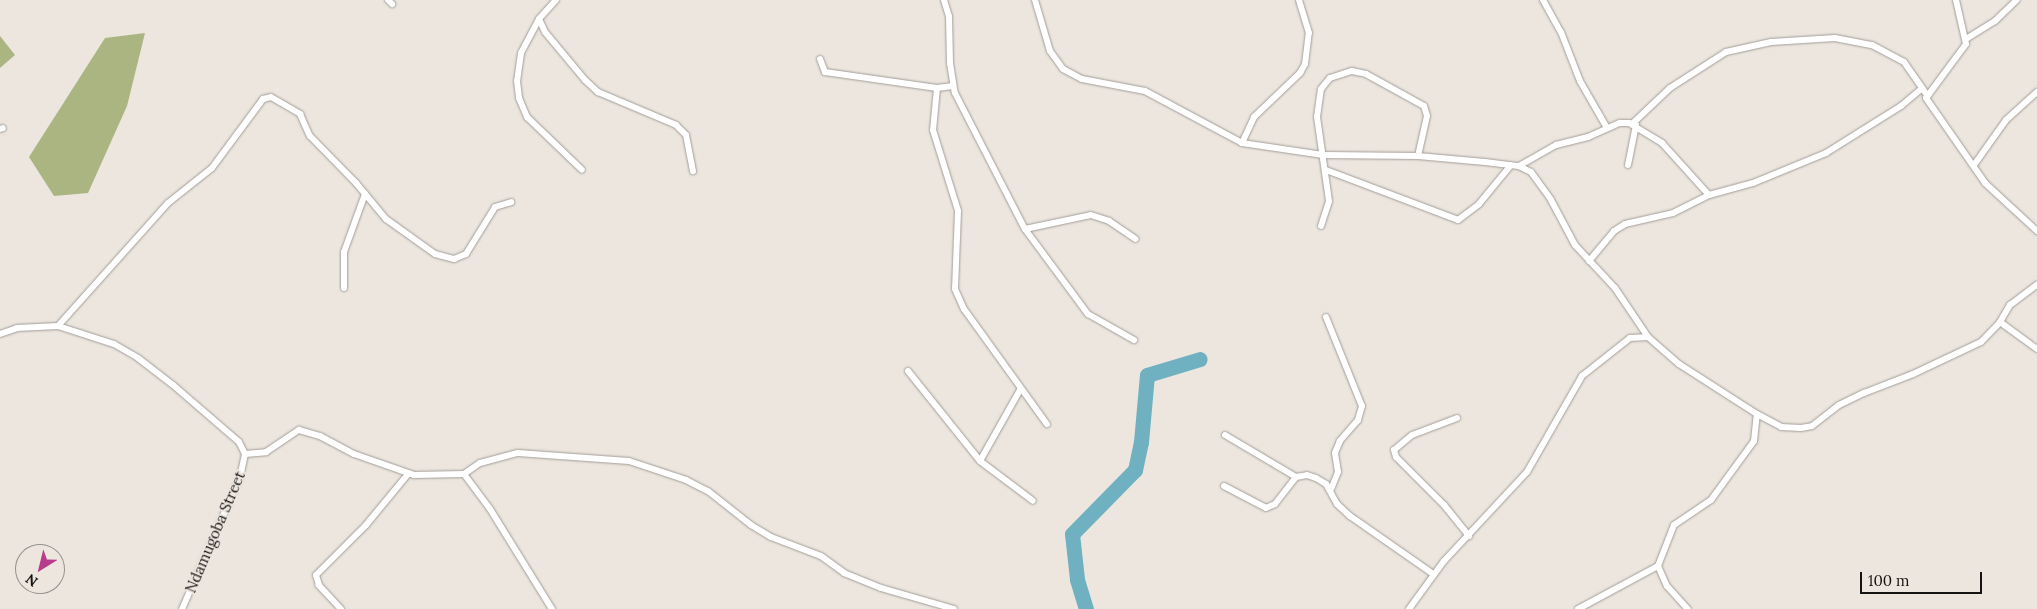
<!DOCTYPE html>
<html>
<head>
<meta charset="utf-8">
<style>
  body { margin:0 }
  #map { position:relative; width:2037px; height:609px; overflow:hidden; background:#ece6df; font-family:Lora,serif }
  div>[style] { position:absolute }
  .forest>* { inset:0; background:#aab582 }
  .river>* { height:15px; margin:-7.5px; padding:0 7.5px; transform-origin:7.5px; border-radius:7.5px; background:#6fb1c1 }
  .roads { filter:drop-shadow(0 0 1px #a29d97) drop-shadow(0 0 1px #a29d97) }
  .street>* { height:6px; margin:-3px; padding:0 3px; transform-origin:3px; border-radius:3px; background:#fff }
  span { translate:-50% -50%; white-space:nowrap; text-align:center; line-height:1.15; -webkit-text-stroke:4px #ece6df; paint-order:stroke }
  .street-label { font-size:15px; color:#161412 }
  .north { position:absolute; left:15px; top:544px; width:50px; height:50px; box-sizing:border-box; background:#ece6df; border:1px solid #96928d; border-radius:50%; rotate:216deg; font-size:14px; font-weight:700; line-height:20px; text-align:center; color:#161412 }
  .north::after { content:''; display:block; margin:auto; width:18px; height:22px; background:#b83c8c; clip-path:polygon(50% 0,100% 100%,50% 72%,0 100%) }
  .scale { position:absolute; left:1860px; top:572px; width:122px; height:22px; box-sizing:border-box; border:2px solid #161412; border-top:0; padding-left:6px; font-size:15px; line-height:18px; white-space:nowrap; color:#161412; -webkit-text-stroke:4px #ece6df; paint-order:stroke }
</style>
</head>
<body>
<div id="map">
  <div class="forest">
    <div style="clip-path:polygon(145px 33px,127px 106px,88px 193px,54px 196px,29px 157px,105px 38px)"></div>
    <div style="clip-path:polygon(0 36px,15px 55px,0 68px)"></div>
  </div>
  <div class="river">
    <div style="left:1086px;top:609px;width:31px;rotate:-107deg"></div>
    <div style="left:1077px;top:579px;width:45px;rotate:-96.3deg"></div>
    <div style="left:1072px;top:534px;width:90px;rotate:-45.5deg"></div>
    <div style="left:1135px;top:470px;width:29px;rotate:-78deg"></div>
    <div style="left:1141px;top:442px;width:67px;rotate:-84.9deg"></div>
    <div style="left:1147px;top:375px;width:55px;rotate:-16.8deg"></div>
  </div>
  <div class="roads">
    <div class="street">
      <div style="left:388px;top:0;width:6px;rotate:45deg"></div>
      <div style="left:556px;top:0;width:25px;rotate:132deg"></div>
      <div style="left:539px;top:19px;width:14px;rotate:65deg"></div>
      <div style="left:545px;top:32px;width:62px;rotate:50.2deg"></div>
      <div style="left:585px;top:80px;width:18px;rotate:43deg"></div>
      <div style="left:598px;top:92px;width:85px;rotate:22.9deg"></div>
      <div style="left:676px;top:125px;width:14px;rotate:45deg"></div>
      <div style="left:686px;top:135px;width:37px;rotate:79deg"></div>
      <div style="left:944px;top:0;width:17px;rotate:73deg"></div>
      <div style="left:949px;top:16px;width:47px;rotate:88.8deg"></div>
      <div style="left:950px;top:63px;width:30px;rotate:81deg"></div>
      <div style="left:955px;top:93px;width:153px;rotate:62.8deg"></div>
      <div style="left:1025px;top:229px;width:106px;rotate:53.5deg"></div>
      <div style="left:1088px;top:314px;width:53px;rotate:29.5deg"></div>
      <div style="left:1035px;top:0;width:53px;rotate:73.6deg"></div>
      <div style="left:1050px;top:51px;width:22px;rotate:54deg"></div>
      <div style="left:1063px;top:69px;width:21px;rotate:28deg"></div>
      <div style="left:1082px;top:79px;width:64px;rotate:10.8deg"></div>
      <div style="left:1145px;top:91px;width:110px;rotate:28.2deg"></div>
      <div style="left:1242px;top:143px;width:82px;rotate:8.4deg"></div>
      <div style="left:1323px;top:155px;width:95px;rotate:0.6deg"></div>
      <div style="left:1418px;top:156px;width:67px;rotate:5.1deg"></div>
      <div style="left:1485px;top:162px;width:34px;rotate:7deg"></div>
      <div style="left:1519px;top:166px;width:13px;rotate:27deg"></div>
      <div style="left:1531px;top:172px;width:34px;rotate:54deg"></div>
      <div style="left:1551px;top:200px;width:51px;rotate:61.9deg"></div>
      <div style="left:1575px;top:245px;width:59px;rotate:47.1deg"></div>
      <div style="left:1615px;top:288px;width:59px;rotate:56deg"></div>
      <div style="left:1543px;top:0;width:37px;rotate:61deg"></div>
      <div style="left:1561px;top:32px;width:53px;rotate:68.8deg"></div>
      <div style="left:1580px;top:81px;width:54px;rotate:60.1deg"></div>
      <div style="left:1956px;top:0;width:45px;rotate:77.2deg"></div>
      <div style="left:1966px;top:44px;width:67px;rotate:126.5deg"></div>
      <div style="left:1926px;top:98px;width:103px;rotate:55.2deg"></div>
      <div style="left:1985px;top:183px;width:71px;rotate:42.7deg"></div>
      <div style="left:539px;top:19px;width:38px;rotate:118deg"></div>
      <div style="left:521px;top:53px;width:28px;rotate:98deg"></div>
      <div style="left:517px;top:81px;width:17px;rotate:83deg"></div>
      <div style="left:519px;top:98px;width:21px;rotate:67deg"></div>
      <div style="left:527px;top:117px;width:76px;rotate:43.9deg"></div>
      <div style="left:1966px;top:39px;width:34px;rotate:-32deg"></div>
      <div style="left:1995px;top:21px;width:30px;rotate:-44deg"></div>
      <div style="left:820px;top:59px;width:14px;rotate:69deg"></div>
      <div style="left:825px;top:72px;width:113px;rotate:8.1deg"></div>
      <div style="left:937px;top:88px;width:16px;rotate:-7deg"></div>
      <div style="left:937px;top:88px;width:42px;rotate:95.4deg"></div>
      <div style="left:933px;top:130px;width:85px;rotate:72.8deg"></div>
      <div style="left:958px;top:211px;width:78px;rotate:92.2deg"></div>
      <div style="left:955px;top:289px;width:22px;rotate:66deg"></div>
      <div style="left:964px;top:309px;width:142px;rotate:54.2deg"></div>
      <div style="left:1632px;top:124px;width:52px;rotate:-43.5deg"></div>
      <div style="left:1670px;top:88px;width:67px;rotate:-32.7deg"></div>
      <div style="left:1726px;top:52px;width:46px;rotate:-12.5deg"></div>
      <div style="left:1771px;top:42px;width:64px;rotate:-3.6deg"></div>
      <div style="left:1835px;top:38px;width:38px;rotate:11deg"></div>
      <div style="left:1872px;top:45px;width:36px;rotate:28deg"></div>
      <div style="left:1904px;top:62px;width:39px;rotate:55deg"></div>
      <div style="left:0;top:129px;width:3px;rotate:-18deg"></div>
      <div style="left:1242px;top:143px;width:29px;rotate:-65deg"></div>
      <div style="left:1254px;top:117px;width:64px;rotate:-43.7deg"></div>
      <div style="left:1300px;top:73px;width:10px;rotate:-61deg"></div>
      <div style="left:1305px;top:64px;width:31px;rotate:-83deg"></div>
      <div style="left:1309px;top:33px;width:34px;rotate:-107deg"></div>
      <div style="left:1628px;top:165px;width:41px;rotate:-78.7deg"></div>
      <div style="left:1974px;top:165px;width:55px;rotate:-54.6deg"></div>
      <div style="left:2006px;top:120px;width:42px;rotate:-42.1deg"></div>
      <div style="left:1519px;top:166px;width:43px;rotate:-29.6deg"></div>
      <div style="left:1556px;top:145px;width:33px;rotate:-14deg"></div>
      <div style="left:1588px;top:137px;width:35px;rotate:-24deg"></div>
      <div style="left:1620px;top:123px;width:9px"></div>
      <div style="left:1629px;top:123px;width:39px;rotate:31deg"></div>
      <div style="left:1662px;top:143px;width:70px;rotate:47.9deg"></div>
      <div style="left:1326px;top:170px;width:141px;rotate:20.7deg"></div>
      <div style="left:1458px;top:220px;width:26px;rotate:-37deg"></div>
      <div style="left:1479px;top:204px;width:50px;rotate:-50.6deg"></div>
      <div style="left:1321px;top:226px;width:26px;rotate:-72deg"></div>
      <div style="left:1329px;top:201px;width:85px;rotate:-98.1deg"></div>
      <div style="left:1317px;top:117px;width:28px;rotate:-82deg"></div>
      <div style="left:1321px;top:89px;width:14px;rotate:-51deg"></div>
      <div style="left:1330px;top:78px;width:23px;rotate:-18deg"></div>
      <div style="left:1352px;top:71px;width:14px;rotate:12deg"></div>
      <div style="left:1366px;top:74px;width:66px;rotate:28.9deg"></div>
      <div style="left:1424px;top:106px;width:10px;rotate:73deg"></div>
      <div style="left:1427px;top:116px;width:41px;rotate:102.7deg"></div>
      <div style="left:1025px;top:229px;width:67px;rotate:-12deg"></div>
      <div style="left:1091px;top:215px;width:19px;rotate:18deg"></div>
      <div style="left:1109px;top:221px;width:32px;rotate:34deg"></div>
      <div style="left:1589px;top:261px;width:39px;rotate:-50deg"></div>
      <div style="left:1614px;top:231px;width:13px;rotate:-32deg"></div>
      <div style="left:1625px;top:224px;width:49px;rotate:-12.9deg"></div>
      <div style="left:1673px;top:213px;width:40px;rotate:-26.6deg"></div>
      <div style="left:1709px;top:195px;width:46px;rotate:-15.3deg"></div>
      <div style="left:1753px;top:183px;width:79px;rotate:-22.3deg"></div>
      <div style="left:1826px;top:153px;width:89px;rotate:-32.1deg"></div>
      <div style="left:1901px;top:106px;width:26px;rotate:-40deg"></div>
      <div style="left:344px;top:288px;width:36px;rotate:-90deg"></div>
      <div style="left:344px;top:252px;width:62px;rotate:-70.1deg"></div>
      <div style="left:1326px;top:317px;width:96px;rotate:68deg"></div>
      <div style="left:1362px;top:406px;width:15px;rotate:106deg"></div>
      <div style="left:1358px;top:420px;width:28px;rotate:131deg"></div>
      <div style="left:1340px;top:441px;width:13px;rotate:113deg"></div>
      <div style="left:1335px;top:453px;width:19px;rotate:81deg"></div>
      <div style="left:1338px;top:472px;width:18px;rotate:112deg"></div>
      <div style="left:2000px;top:322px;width:46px;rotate:36.1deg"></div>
      <div style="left:58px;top:326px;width:165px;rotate:-48.2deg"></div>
      <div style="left:168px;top:203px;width:56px;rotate:-38.5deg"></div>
      <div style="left:212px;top:168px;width:86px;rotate:-53.5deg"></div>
      <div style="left:263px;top:99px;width:8px;rotate:-14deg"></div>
      <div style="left:271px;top:97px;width:34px;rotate:30deg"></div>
      <div style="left:300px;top:114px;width:24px;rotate:66deg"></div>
      <div style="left:310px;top:136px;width:66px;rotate:45.6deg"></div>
      <div style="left:356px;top:183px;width:47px;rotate:50.2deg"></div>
      <div style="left:386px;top:219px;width:60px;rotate:35.5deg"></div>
      <div style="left:435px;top:254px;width:20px;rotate:15deg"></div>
      <div style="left:454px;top:259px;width:13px;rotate:-23deg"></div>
      <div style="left:466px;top:254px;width:55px;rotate:-58.3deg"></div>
      <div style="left:495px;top:207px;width:17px;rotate:-17deg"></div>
      <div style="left:0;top:334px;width:18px;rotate:-19deg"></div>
      <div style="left:17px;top:328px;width:41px;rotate:-2.8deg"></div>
      <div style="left:58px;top:326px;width:59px;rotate:17.8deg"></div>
      <div style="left:114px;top:344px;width:28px;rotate:30deg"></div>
      <div style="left:138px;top:358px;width:44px;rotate:37.6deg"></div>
      <div style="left:173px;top:385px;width:87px;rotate:40.8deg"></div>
      <div style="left:239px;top:442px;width:13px;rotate:63deg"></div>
      <div style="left:245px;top:454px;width:24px;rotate:102deg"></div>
      <div style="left:240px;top:477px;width:144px;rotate:113.7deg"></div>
      <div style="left:908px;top:371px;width:115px;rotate:51.3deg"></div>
      <div style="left:1020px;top:390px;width:81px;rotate:119.4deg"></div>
      <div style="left:980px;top:461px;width:66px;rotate:37deg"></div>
      <div style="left:1457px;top:418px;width:48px;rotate:159.3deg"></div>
      <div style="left:1412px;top:435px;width:23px;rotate:140deg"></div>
      <div style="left:1394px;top:450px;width:7px;rotate:74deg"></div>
      <div style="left:1396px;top:457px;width:68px;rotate:45deg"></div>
      <div style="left:1444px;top:505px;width:40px;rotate:51deg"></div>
      <div style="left:1225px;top:435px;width:82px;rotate:30.6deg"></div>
      <div style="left:245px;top:454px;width:21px;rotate:-5deg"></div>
      <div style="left:266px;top:452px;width:40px;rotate:-34deg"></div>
      <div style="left:299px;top:430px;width:22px;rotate:16deg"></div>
      <div style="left:320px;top:436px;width:38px;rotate:28deg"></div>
      <div style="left:354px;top:454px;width:64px;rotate:19.3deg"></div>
      <div style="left:414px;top:475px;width:50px;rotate:-1.1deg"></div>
      <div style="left:464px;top:474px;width:19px;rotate:-35deg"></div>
      <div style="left:480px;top:463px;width:39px;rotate:-15deg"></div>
      <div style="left:518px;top:453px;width:111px;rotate:4.1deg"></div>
      <div style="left:629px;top:461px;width:60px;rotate:18.4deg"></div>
      <div style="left:686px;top:480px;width:25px;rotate:27deg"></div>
      <div style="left:708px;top:491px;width:55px;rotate:38.3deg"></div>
      <div style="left:751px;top:525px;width:23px;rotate:31deg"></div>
      <div style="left:771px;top:537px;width:53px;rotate:20.8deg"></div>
      <div style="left:821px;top:556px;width:29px;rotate:36deg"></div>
      <div style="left:844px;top:573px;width:40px;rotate:22deg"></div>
      <div style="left:881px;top:588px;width:76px;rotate:16deg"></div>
      <div style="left:464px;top:474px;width:44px;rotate:53.4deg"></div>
      <div style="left:490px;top:509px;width:118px;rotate:58.2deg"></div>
      <div style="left:1224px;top:486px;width:47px;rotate:27.6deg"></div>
      <div style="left:1266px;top:508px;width:10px;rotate:-24deg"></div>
      <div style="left:1275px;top:504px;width:34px;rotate:-52deg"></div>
      <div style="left:1296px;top:477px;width:11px;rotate:-10deg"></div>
      <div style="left:1307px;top:475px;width:9px;rotate:18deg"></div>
      <div style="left:1316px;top:478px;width:12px;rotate:31deg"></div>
      <div style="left:1326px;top:484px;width:23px;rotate:61deg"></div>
      <div style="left:1337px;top:504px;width:18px;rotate:43deg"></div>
      <div style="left:1350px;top:516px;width:101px;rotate:34.9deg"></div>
      <div style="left:1658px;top:566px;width:22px;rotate:66deg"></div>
      <div style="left:1667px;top:586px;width:31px;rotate:48deg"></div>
      <div style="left:341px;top:609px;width:33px;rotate:-133deg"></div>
      <div style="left:319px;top:585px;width:10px;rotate:-107deg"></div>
      <div style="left:316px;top:575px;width:71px;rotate:-45deg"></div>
      <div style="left:366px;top:525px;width:66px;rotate:-50.5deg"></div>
      <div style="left:1409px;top:609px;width:59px;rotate:-53.9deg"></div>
      <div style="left:1444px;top:561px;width:122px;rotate:-47deg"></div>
      <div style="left:1527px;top:472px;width:111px;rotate:-60.2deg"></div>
      <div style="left:1582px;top:376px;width:61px;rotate:-38.4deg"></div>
      <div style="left:1630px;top:338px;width:18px;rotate:-3deg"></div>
      <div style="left:1648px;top:337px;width:41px;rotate:41.1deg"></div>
      <div style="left:1679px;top:364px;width:93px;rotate:32.7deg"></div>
      <div style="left:1757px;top:414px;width:27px;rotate:28deg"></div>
      <div style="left:1781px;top:427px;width:20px;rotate:3deg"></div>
      <div style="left:1801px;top:428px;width:11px;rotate:-10deg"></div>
      <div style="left:1812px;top:426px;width:34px;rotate:-38deg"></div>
      <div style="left:1839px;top:405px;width:28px;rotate:-26deg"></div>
      <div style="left:1864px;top:393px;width:53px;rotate:-21.2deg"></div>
      <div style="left:1913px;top:374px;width:75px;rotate:-25.2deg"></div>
      <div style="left:1981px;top:342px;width:28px;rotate:-46deg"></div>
      <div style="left:2000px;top:322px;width:20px;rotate:-60deg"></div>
      <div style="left:2010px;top:305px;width:34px;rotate:-37deg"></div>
      <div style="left:1578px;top:609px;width:91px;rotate:-28.3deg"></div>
      <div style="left:1658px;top:566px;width:44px;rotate:-68.7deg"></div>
      <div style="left:1674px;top:525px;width:45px;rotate:-34deg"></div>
      <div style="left:1711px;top:500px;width:73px;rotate:-53.9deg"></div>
      <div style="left:1754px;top:441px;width:27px;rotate:-84deg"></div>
    </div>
  </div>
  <div class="street-label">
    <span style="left:215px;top:532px;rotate:-67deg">Ndamugoba Street</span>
  </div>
  <div class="north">N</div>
  <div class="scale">100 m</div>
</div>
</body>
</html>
